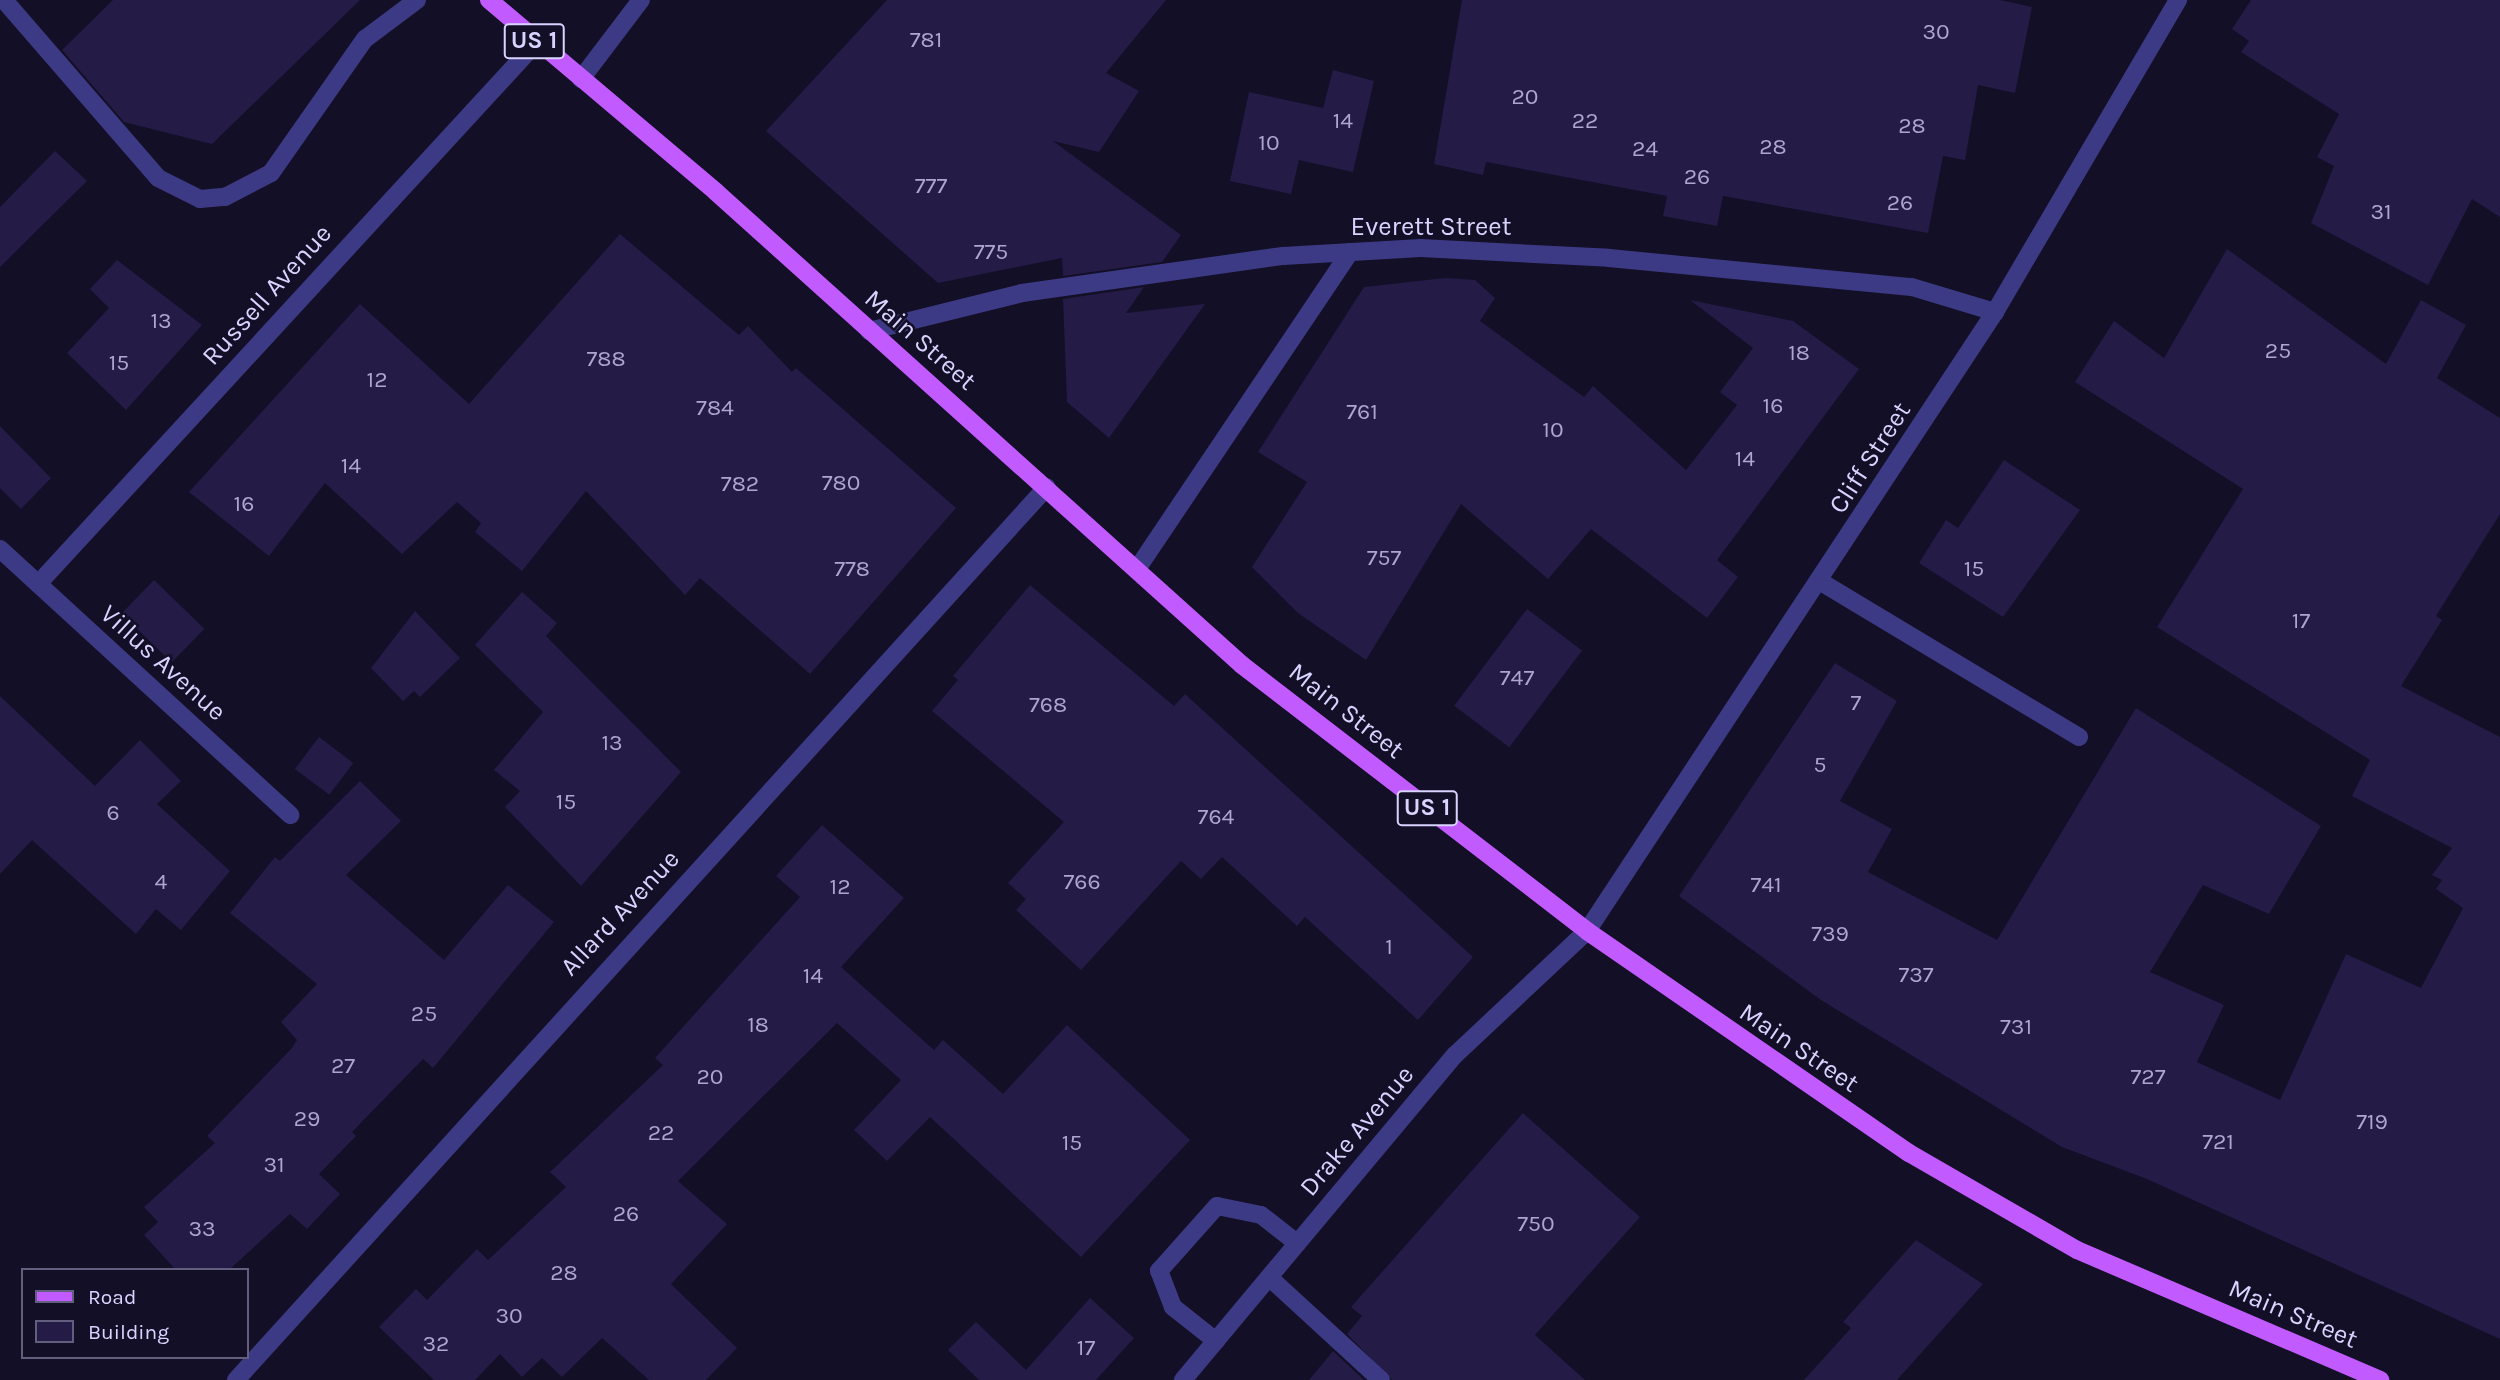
<!DOCTYPE html>
<html>
<head>
<meta charset="utf-8">
<style>
  body { margin:0 }
  #map { position:relative; width:2500px; height:1380px; overflow:hidden; background:#130f26; font-family:Karla,sans-serif }
  div>[style] { position:absolute }
  .building>* { inset:0; background:#241b47; transform-origin:0 0 }
  .service>* { height:18px; margin:-9px; padding:0 9px; transform-origin:9px; border-radius:9px; background:#3d3a85 }
  .minor>* { height:18px; margin:-9px; padding:0 9px; transform-origin:9px; border-radius:9px; background:#3d3a85 }
  .tertiary>* { height:18px; margin:-9px; padding:0 9px; transform-origin:9px; border-radius:9px; background:#3d3a85 }
  .primary>* { height:18px; margin:-9px; padding:0 9px; transform-origin:9px; border-radius:9px; background:#c25bff }
  span { translate:-50% -50%; white-space:nowrap; text-align:center; line-height:1.15; -webkit-text-stroke:5px #130f26; paint-order:stroke }
  .number-label { font-size:23px; color:#aca6d1 }
  .number-label span { -webkit-text-stroke-width:0 }
  .shield-label span { padding:2px 5px; background:#130f26; border:2px solid; border-radius:5px; -webkit-text-stroke-width:0 }
  .shield-label { font-size:24px; color:#d9d4ff; font-weight:700 }
  .street-label { font-size:26px; color:#d9d4ff }
  .legend { position:absolute; left:21px; top:1268px; width:228px; height:91px; box-sizing:border-box; background:#130f26; border:2px solid #625e7d; margin:0; padding:9px 12px; list-style:none; font-size:21px; color:#d9d4ff }
  .legend li { display:flex; align-items:center; gap:14px; height:35px }
  .legend b { width:35px; border:2px solid #625e7d }
</style>
</head>
<body>
<div id="map">
  <div class="building">
    <div style="clip-path:polygon(113px 0,360px 0,212px 144px,124px 122px,62px 50px)"></div>
    <div style="clip-path:polygon(887px 0,1166px 0,1106px 73px,1139px 91px,1099px 152px,1053px 141px,1181px 235px,1162px 262px,1063px 276px,1062px 258px,938px 283px,766px 131px)"></div>
    <div style="clip-path:polygon(1462px 0,2000px 0,2032px 7px,2015px 93px,1978px 85px,1965px 160px,1943px 156px,1928px 233px,1723px 196px,1717px 226px,1663px 216px,1667px 196px,1486px 162px,1483px 175px,1434px 164px)"></div>
    <div style="clip-path:polygon(2251px 0,2500px 0,2500px 217px,2472px 199px,2428px 285px,2311px 223px,2334px 166px,2317px 157px,2339px 114px,2241px 52px,2249px 41px,2232px 29px)"></div>
    <div style="clip-path:polygon(1333px 70px,1374px 81px,1353px 172px,1299px 160px,1291px 194px,1230px 181px,1249px 92px,1323px 108px)"></div>
    <div style="clip-path:polygon(55px 151px,87px 181px,0 267px,0 207px)"></div>
    <div style="clip-path:polygon(620px 234px,739px 335px,748px 326px,792px 372px,796px 368px,956px 508px,810px 674px,700px 578px,685px 595px,586px 491px,522px 571px,475px 532px,481px 523px,457px 502px,402px 554px,325px 483px,269px 556px,189px 492px,360px 304px,469px 404px)"></div>
    <div style="clip-path:polygon(2227px 249px,2386px 364px,2421px 300px,2466px 325px,2437px 378px,2500px 418px,2500px 514px,2436px 616px,2442px 620px,2401px 686px,2500px 737px,2500px 1339px,2147px 1179px,2062px 1147px,1821px 1000px,1679px 896px,1835px 663px,1897px 701px,1840px 801px,1892px 829px,1868px 872px,1997px 940px,2136px 708px,2321px 826px,2269px 914px,2203px 885px,2150px 972px,2224px 1005px,2197px 1062px,2280px 1100px,2346px 954px,2421px 988px,2463px 908px,2436px 889px,2442px 880px,2432px 875px,2452px 848px,2352px 796px,2370px 760px,2157px 627px,2243px 489px,2075px 382px,2114px 321px,2164px 358px)"></div>
    <div style="clip-path:polygon(117px 260px,202px 325px,126px 410px,67px 353px,109px 308px,90px 289px)"></div>
    <div style="clip-path:polygon(1445px 278px,1475px 280px,1495px 298px,1480px 321px,1584px 397px,1593px 386px,1686px 470px,1737px 405px,1720px 392px,1753px 348px,1690px 300px,1793px 321px,1859px 369px,1717px 560px,1738px 577px,1707px 618px,1591px 529px,1548px 579px,1461px 504px,1366px 660px,1298px 613px,1252px 567px,1307px 482px,1258px 452px,1364px 287px)"></div>
    <div style="clip-path:polygon(1144px 287px,1126px 313px,1205px 304px,1109px 438px,1067px 402px,1063px 299px)"></div>
    <div style="clip-path:polygon(0 426px,51px 478px,21px 509px,0 488px)"></div>
    <div style="clip-path:polygon(2004px 460px,2080px 510px,2003px 617px,1919px 563px,1946px 520px,1958px 528px)"></div>
    <div style="left:154px;top:580px;width:70px;height:47px;rotate:44deg"></div>
    <div style="clip-path:polygon(1030px 585px,1174px 706px,1185px 694px,1473px 957px,1418px 1020px,1305px 917px,1297px 926px,1222px 857px,1201px 879px,1181px 861px,1081px 970px,1016px 910px,1026px 899px,1008px 883px,1064px 822px,932px 711px,958px 680px,953px 676px)"></div>
    <div style="clip-path:polygon(522px 592px,557px 623px,546px 636px,681px 772px,581px 886px,505px 807px,520px 791px,494px 770px,543px 712px,475px 645px)"></div>
    <div style="left:1527px;top:609px;width:69px;height:121px;rotate:37deg"></div>
    <div style="clip-path:polygon(415px 611px,460px 658px,420px 697px,414px 691px,403px 701px,371px 668px)"></div>
    <div style="clip-path:polygon(0 696px,95px 786px,140px 740px,181px 781px,157px 804px,230px 871px,181px 930px,156px 909px,136px 934px,32px 840px,0 874px)"></div>
    <div style="left:319px;top:737px;width:43px;height:40px;rotate:37deg"></div>
    <div style="clip-path:polygon(360px 781px,401px 821px,346px 875px,444px 960px,508px 885px,554px 922px,433px 1068px,423px 1059px,352px 1132px,356px 1136px,319px 1174px,340px 1194px,307px 1229px,290px 1214px,229px 1270px,176px 1270px,144px 1235px,158px 1222px,144px 1207px,215px 1143px,207px 1136px,292px 1048px,297px 1040px,281px 1022px,317px 984px,230px 913px,275px 857px,280px 861px)"></div>
    <div style="clip-path:polygon(822px 825px,904px 898px,841px 967px,934px 1050px,943px 1040px,1003px 1094px,1067px 1025px,1190px 1140px,1081px 1257px,930px 1117px,887px 1161px,854px 1130px,901px 1080px,837px 1023px,678px 1181px,727px 1224px,671px 1284px,737px 1348px,706px 1380px,649px 1380px,602px 1338px,562px 1377px,542px 1358px,522px 1377px,500px 1354px,475px 1380px,434px 1380px,379px 1327px,416px 1289px,427px 1300px,477px 1249px,488px 1260px,566px 1187px,550px 1172px,663px 1065px,655px 1058px,800px 897px,776px 876px)"></div>
    <div style="clip-path:polygon(1523px 1113px,1640px 1217px,1535px 1335px,1585px 1380px,1392px 1380px,1347px 1334px,1362px 1316px,1351px 1307px)"></div>
    <div style="clip-path:polygon(1916px 1240px,1983px 1284px,1897px 1380px,1804px 1380px,1851px 1328px,1843px 1322px)"></div>
    <div style="clip-path:polygon(1090px 1298px,1134px 1338px,1096px 1380px,979px 1380px,948px 1350px,976px 1322px,1026px 1370px)"></div>
    <div style="clip-path:polygon(1333px 1351px,1364px 1380px,1309px 1380px)"></div>
  </div>
  <div class="service">
    <div style="left:4px;top:0;width:235px;rotate:49.1deg"></div>
    <div style="left:158px;top:178px;width:47px;rotate:26.6deg"></div>
    <div style="left:200px;top:199px;width:25px;rotate:-5deg"></div>
    <div style="left:225px;top:197px;width:52px;rotate:-27.6deg"></div>
    <div style="left:271px;top:173px;width:164px;rotate:-55deg"></div>
    <div style="left:365px;top:39px;width:65px;rotate:-36.9deg"></div>
    <div style="left:581px;top:79px;width:99px;rotate:-52.8deg"></div>
    <div style="left:1137px;top:569px;width:382px;rotate:-56.1deg"></div>
    <div style="left:1821px;top:582px;width:301px;rotate:31deg"></div>
    <div style="left:1269px;top:1277px;width:152px;rotate:42.6deg"></div>
    <div style="left:1216px;top:1341px;width:55px;rotate:-141.7deg"></div>
    <div style="left:1173px;top:1307px;width:39px;rotate:-111deg"></div>
    <div style="left:1159px;top:1271px;width:87px;rotate:-48.3deg"></div>
    <div style="left:1217px;top:1206px;width:45px;rotate:11.6deg"></div>
    <div style="left:1261px;top:1215px;width:46px;rotate:37.9deg"></div>
  </div>
  <div class="minor">
    <div style="left:869px;top:331px;width:158px;rotate:-13.9deg"></div>
    <div style="left:1022px;top:293px;width:264px;rotate:-8.1deg"></div>
    <div style="left:1283px;top:256px;width:138px;rotate:-3.3deg"></div>
    <div style="left:1421px;top:248px;width:188px;rotate:3deg"></div>
    <div style="left:1609px;top:258px;width:304px;rotate:5.5deg"></div>
    <div style="left:1912px;top:287px;width:87px;rotate:16.8deg"></div>
    <div style="left:0;top:549px;width:394px;rotate:42.5deg"></div>
    <div style="left:38px;top:584px;width:737px;rotate:-47.37deg"></div>
    <div style="left:1587px;top:931px;width:741px;rotate:-56.61deg"></div>
    <div style="left:1995px;top:312px;width:362px;rotate:-59.6deg"></div>
  </div>
  <div class="tertiary">
    <div style="left:236px;top:1380px;width:1206px;rotate:-47.76deg"></div>
    <div style="left:1183px;top:1380px;width:424px;rotate:-50.1deg"></div>
    <div style="left:1455px;top:1055px;width:181px;rotate:-43.2deg"></div>
  </div>
  <div class="primary">
    <div style="left:489px;top:0;width:297px;rotate:40.2deg"></div>
    <div style="left:716px;top:192px;width:707px;rotate:41.96deg"></div>
    <div style="left:1242px;top:665px;width:436px;rotate:37.6deg"></div>
    <div style="left:1587px;top:931px;width:391px;rotate:34.6deg"></div>
    <div style="left:1909px;top:1153px;width:194px;rotate:30deg"></div>
    <div style="left:2077px;top:1250px;width:330px;rotate:23.2deg"></div>
  </div>
  <div class="number-label">
    <span style="left:1936px;top:32px">30</span>
    <span style="left:926px;top:40px">781</span>
    <span style="left:1525px;top:97px">20</span>
    <span style="left:1343px;top:121px">14</span>
    <span style="left:1585px;top:121px">22</span>
    <span style="left:1912px;top:126px">28</span>
    <span style="left:1269px;top:143px">10</span>
    <span style="left:1773px;top:147px">28</span>
    <span style="left:1645px;top:149px">24</span>
    <span style="left:1697px;top:177px">26</span>
    <span style="left:931px;top:186px">777</span>
    <span style="left:1900px;top:203px">26</span>
    <span style="left:2381px;top:212px">31</span>
    <span style="left:991px;top:252px">775</span>
    <span style="left:161px;top:321px">13</span>
    <span style="left:2278px;top:351px">25</span>
    <span style="left:1799px;top:353px">18</span>
    <span style="left:606px;top:359px">788</span>
    <span style="left:119px;top:363px">15</span>
    <span style="left:377px;top:380px">12</span>
    <span style="left:1773px;top:406px">16</span>
    <span style="left:715px;top:408px">784</span>
    <span style="left:1362px;top:412px">761</span>
    <span style="left:1553px;top:430px">10</span>
    <span style="left:1745px;top:459px">14</span>
    <span style="left:351px;top:466px">14</span>
    <span style="left:841px;top:483px">780</span>
    <span style="left:740px;top:484px">782</span>
    <span style="left:244px;top:504px">16</span>
    <span style="left:1384px;top:558px">757</span>
    <span style="left:852px;top:569px">778</span>
    <span style="left:1974px;top:569px">15</span>
    <span style="left:2301px;top:621px">17</span>
    <span style="left:1517px;top:678px">747</span>
    <span style="left:1856px;top:703px">7</span>
    <span style="left:1048px;top:705px">768</span>
    <span style="left:612px;top:743px">13</span>
    <span style="left:1820px;top:765px">5</span>
    <span style="left:566px;top:802px">15</span>
    <span style="left:113px;top:813px">6</span>
    <span style="left:1216px;top:817px">764</span>
    <span style="left:161px;top:882px">4</span>
    <span style="left:1082px;top:882px">766</span>
    <span style="left:1766px;top:885px">741</span>
    <span style="left:840px;top:887px">12</span>
    <span style="left:1830px;top:934px">739</span>
    <span style="left:1389px;top:947px">1</span>
    <span style="left:1916px;top:975px">737</span>
    <span style="left:813px;top:976px">14</span>
    <span style="left:424px;top:1014px">25</span>
    <span style="left:758px;top:1025px">18</span>
    <span style="left:2016px;top:1027px">731</span>
    <span style="left:343px;top:1066px">27</span>
    <span style="left:710px;top:1077px">20</span>
    <span style="left:2148px;top:1077px">727</span>
    <span style="left:307px;top:1119px">29</span>
    <span style="left:2372px;top:1122px">719</span>
    <span style="left:661px;top:1133px">22</span>
    <span style="left:2218px;top:1142px">721</span>
    <span style="left:1072px;top:1143px">15</span>
    <span style="left:274px;top:1165px">31</span>
    <span style="left:626px;top:1214px">26</span>
    <span style="left:1536px;top:1224px">750</span>
    <span style="left:202px;top:1229px">33</span>
    <span style="left:564px;top:1273px">28</span>
    <span style="left:509px;top:1316px">30</span>
    <span style="left:436px;top:1344px">32</span>
    <span style="left:1086px;top:1348px">17</span>
  </div>
  <div class="shield-label">
    <span style="left:534px;top:41px">US 1</span>
    <span style="left:1427px;top:808px">US 1</span>
  </div>
  <div class="street-label">
    <span style="left:1431px;top:227px">Everett Street</span>
    <span style="left:267px;top:295px;rotate:-48deg">Russell Avenue</span>
    <span style="left:920px;top:340px;rotate:41deg">Main Street</span>
    <span style="left:1870px;top:458px;rotate:-57deg">Cliff Street</span>
    <span style="left:163px;top:663px;rotate:42deg">Villus Avenue</span>
    <span style="left:1346px;top:711px;rotate:38deg">Main Street</span>
    <span style="left:620px;top:913px;rotate:-47deg">Allard Avenue</span>
    <span style="left:1799px;top:1048px;rotate:34deg">Main Street</span>
    <span style="left:1357px;top:1131px;rotate:-50deg">Drake Avenue</span>
    <span style="left:2293px;top:1314px;rotate:23deg">Main Street</span>
  </div>
  <ul class="legend">
  <li><b style="height:9px;background:#c25bff"></b>Road</li>
  <li><b style="height:19px;background:#241b47"></b>Building</li>
  </ul>
</div>
</body>
</html>
